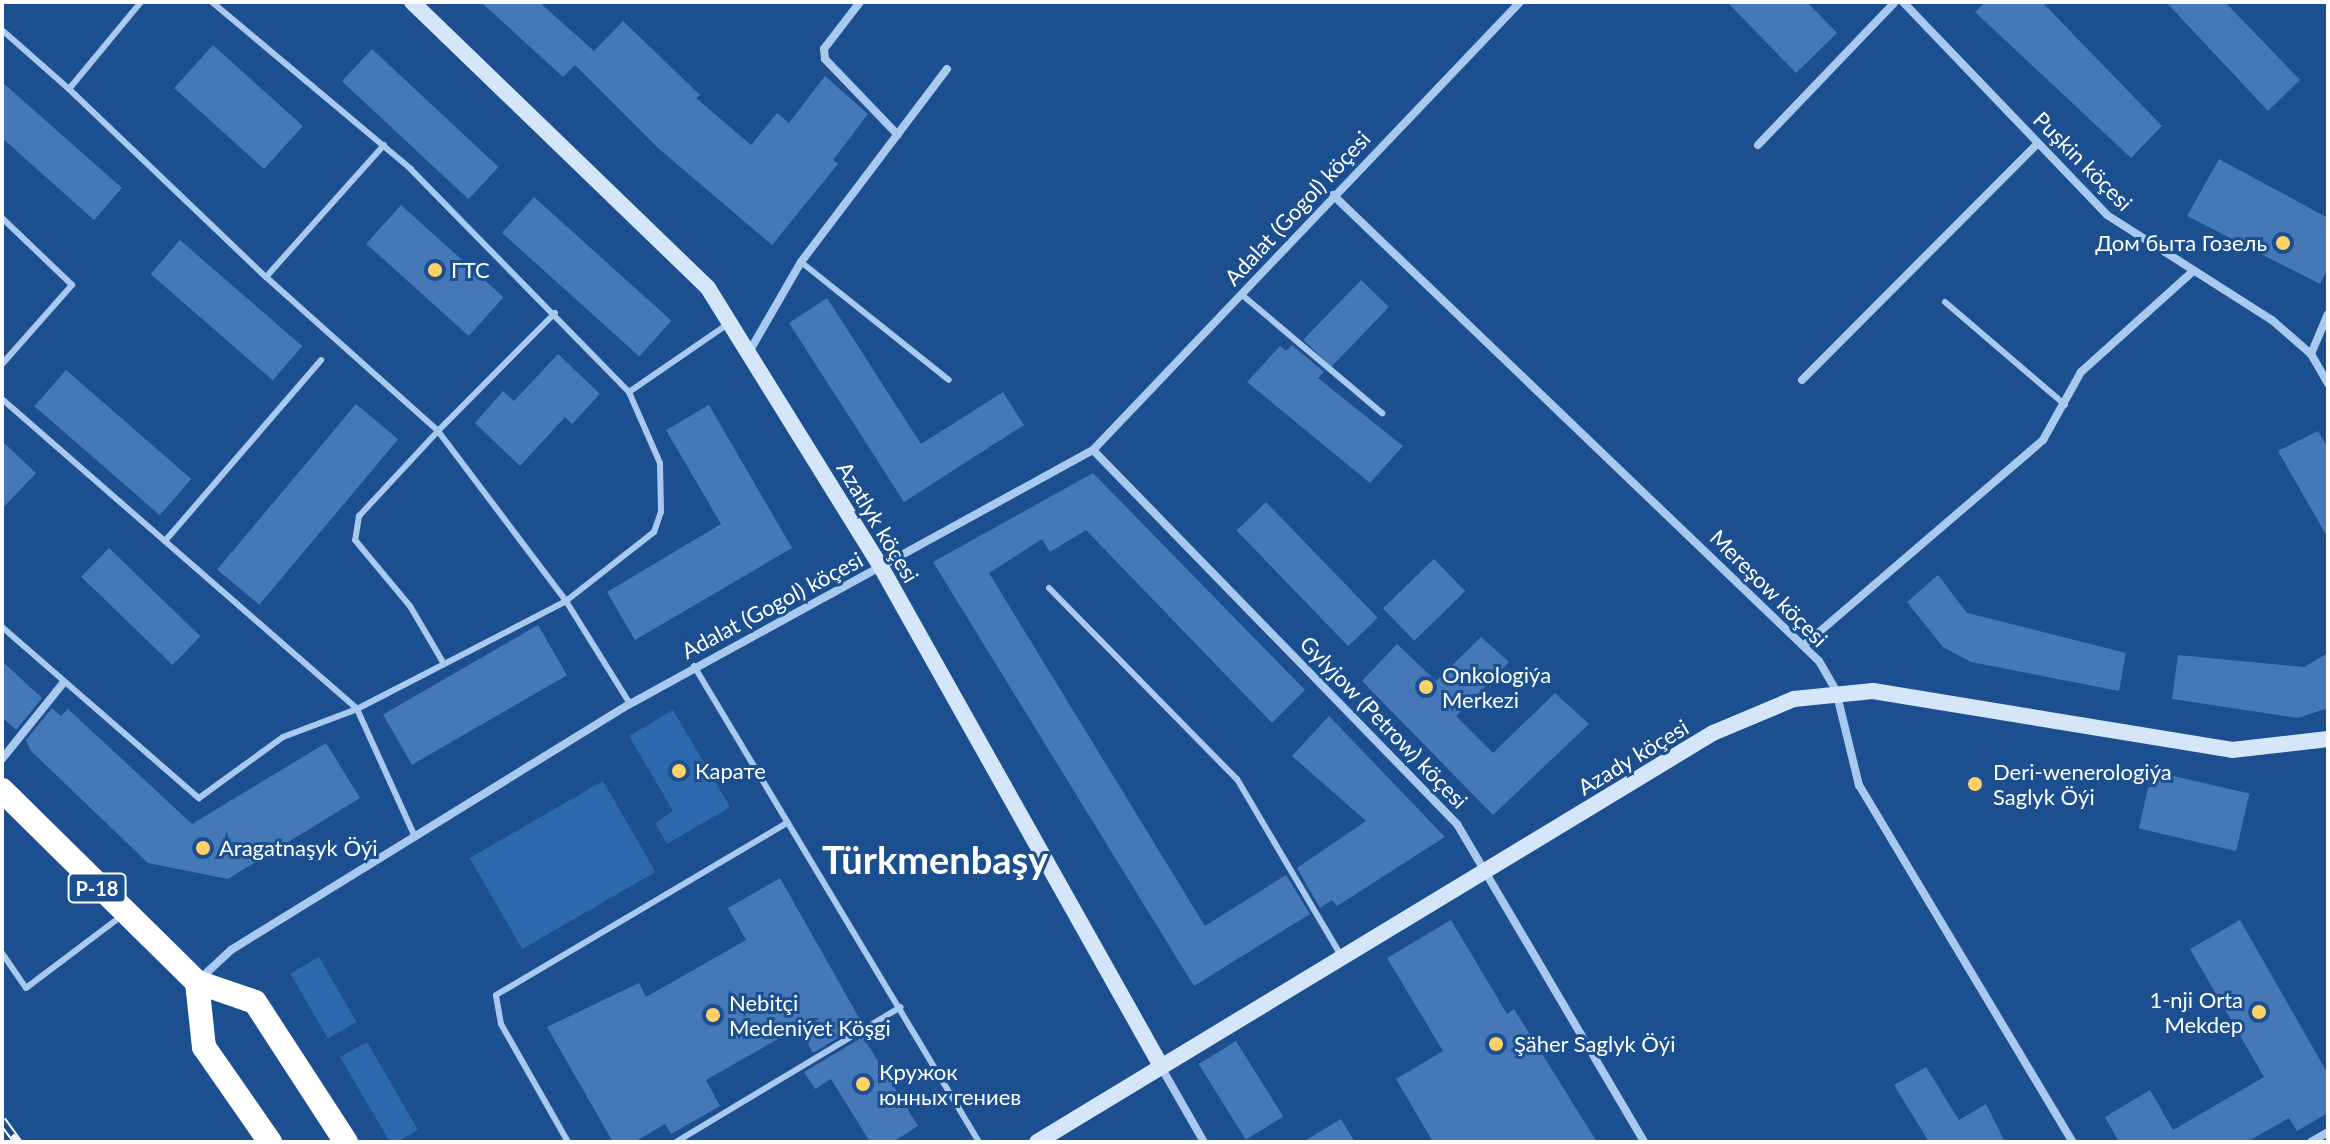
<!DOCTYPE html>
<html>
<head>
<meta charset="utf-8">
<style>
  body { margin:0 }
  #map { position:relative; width:2330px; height:1144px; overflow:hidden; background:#1b4f8f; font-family:Lato,sans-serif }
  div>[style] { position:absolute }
  .green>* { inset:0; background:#2e69ad; transform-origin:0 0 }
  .building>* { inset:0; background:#4478b7; transform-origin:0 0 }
  .lane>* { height:6px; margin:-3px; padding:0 3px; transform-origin:3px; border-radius:3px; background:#a9c9ee }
  .street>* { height:8px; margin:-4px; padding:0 4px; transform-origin:4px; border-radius:4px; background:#a9c9ee }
  .secondary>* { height:16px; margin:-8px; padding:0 8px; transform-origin:8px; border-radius:8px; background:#d6e6fa }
  .highway>* { height:24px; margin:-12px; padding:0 12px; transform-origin:12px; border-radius:12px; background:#fff }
  .rail>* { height:9px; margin-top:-4.5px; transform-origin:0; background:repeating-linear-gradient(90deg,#1b4f8f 0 18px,#fff 0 36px); box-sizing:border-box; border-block:2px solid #fff }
  .dots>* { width:22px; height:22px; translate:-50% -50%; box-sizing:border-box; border:4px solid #1b4f8f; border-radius:50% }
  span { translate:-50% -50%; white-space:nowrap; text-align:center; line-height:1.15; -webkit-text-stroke:6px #1b4f8f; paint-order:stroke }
  .shield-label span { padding:2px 6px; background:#1b4f8f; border:2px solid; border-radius:6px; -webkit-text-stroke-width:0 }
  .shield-label { font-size:20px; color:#fff; font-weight:700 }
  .street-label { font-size:22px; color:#fff }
  .poi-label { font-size:22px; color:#fff }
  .right { translate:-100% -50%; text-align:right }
  .left { translate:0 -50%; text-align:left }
  .town-label { font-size:38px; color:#fff; font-weight:700 }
  .frame { position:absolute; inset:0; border:4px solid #fff; pointer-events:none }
</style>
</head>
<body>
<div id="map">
  <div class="green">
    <div style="clip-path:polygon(673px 710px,730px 807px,667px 844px,655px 823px,673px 811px,629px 736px)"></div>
    <div style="left:603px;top:781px;width:105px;height:154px;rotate:60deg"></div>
    <div style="left:319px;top:957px;width:75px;height:33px;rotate:60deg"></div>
    <div style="clip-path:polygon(367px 1042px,418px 1130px,397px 1142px,390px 1142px,340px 1057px)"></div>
  </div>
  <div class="building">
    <div style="clip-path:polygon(481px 2px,539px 2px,594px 51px,623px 21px,700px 95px,696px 98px,751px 145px,777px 113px,789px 123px,825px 76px,868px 114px,833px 160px,838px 164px,772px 245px,658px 148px,575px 65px,563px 77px)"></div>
    <div style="clip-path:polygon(1727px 2px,1807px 2px,1837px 33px,1796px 73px)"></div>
    <div style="clip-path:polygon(1985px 2px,2042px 2px,2162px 126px,2131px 158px,1975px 12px)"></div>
    <div style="clip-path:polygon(2166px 2px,2225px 2px,2300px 80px,2268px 111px)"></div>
    <div style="left:213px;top:45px;width:121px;height:58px;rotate:42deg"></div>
    <div style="left:372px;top:49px;width:173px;height:44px;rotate:43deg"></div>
    <div style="clip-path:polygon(2px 82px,122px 188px,94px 220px,2px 138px)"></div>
    <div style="clip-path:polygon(2219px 159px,2328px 218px,2328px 268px,2320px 284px,2187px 216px)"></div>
    <div style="left:534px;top:197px;width:185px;height:48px;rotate:42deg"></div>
    <div style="left:401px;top:205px;width:138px;height:52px;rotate:42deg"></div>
    <div style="left:180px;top:240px;width:162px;height:45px;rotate:41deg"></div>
    <div style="left:1361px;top:280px;width:39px;height:83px;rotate:44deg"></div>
    <div style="clip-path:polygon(827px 298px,921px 444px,1003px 392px,1024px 425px,904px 502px,789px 323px)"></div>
    <div style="clip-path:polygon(1292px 345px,1324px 372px,1318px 378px,1403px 446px,1370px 483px,1247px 382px,1280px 346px,1286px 351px)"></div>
    <div style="clip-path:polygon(558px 354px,600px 394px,572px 424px,565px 417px,520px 466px,475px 423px,503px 391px,514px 401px)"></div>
    <div style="left:66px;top:370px;width:166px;height:48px;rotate:41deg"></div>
    <div style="left:356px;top:404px;width:55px;height:216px;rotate:40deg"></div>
    <div style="clip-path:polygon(709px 405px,792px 548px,635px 640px,607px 592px,721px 524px,666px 430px)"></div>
    <div style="clip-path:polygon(2318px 431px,2328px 448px,2328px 538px,2278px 451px)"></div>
    <div style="clip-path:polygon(2px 441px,36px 473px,2px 509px)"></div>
    <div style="clip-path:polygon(1093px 473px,1305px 690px,1272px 723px,1086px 530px,1050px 552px,1042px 539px,989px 573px,1205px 926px,1286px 875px,1310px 914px,1194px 986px,933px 562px)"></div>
    <div style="left:1266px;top:502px;width:161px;height:41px;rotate:46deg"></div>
    <div style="left:109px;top:548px;width:127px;height:40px;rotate:44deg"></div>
    <div style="left:1434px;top:559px;width:45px;height:71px;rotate:46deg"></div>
    <div style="clip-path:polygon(1938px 575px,1967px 613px,2126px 653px,2119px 691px,1971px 662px,1943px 647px,1907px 602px)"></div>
    <div style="left:538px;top:625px;width:58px;height:179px;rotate:60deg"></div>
    <div style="clip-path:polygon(1481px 637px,1509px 662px,1456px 716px,1493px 753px,1555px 693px,1589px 724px,1493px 815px,1362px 681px,1397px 644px,1436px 681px)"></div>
    <div style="clip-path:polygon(2328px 653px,2328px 708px,2298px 718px,2172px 699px,2178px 655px,2304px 667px)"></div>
    <div style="clip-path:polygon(2px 661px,42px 698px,16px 730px,2px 717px)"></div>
    <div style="clip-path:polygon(52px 708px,61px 716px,68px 709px,192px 824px,326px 743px,360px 798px,228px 879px,148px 863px,30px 750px,26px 740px)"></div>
    <div style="clip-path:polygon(1329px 716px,1445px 837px,1337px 906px,1332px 900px,1320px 908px,1297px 868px,1366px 821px,1292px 756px)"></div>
    <div style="left:2152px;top:771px;width:100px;height:59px;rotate:13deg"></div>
    <div style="clip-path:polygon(780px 878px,862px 1023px,813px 1053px,799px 1027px,706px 1080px,720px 1106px,671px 1134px,665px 1124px,634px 1142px,613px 1142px,547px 1027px,639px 983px,646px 997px,746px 940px,728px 908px)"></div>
    <div style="clip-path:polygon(1451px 920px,1507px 1014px,1514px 1009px,1597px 1142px,1433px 1142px,1396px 1079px,1443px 1051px,1387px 958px)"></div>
    <div style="clip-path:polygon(2240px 920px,2328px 1074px,2328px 1113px,2297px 1131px,2289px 1118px,2247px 1142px,2119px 1142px,2105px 1117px,2150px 1090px,2173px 1130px,2264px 1077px,2190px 949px)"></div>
    <div style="clip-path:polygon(863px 1037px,918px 1126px,893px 1142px,870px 1142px,831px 1079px,815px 1089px,804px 1072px)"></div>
    <div style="left:1236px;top:1041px;width:89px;height:44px;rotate:58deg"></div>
    <div style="clip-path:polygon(1926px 1067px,1959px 1120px,1986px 1104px,2005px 1142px,1929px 1142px,1894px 1085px)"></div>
    <div style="clip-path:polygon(1341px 1119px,1355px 1142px,1303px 1142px)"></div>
  </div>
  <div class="lane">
    <div style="left:2px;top:30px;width:89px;rotate:41.4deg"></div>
    <div style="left:69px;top:89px;width:113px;rotate:-50.4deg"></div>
    <div style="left:69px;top:89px;width:272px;rotate:43.7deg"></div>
    <div style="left:384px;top:145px;width:177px;rotate:131.8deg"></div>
    <div style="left:266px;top:277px;width:231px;rotate:41.8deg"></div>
    <div style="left:438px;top:431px;width:116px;rotate:132.9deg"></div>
    <div style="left:359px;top:516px;width:24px;rotate:99deg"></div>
    <div style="left:355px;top:540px;width:86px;rotate:50.2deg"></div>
    <div style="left:410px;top:606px;width:67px;rotate:59.6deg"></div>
    <div style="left:2px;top:218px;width:97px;rotate:43.7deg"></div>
    <div style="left:72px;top:285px;width:106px;rotate:131.5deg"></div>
    <div style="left:801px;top:262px;width:189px;rotate:38.6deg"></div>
    <div style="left:1241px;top:294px;width:185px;rotate:40.2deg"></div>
    <div style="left:1945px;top:302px;width:158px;rotate:40.6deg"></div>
    <div style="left:555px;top:313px;width:166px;rotate:134.8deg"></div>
    <div style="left:438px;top:431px;width:213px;rotate:53deg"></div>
    <div style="left:566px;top:601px;width:121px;rotate:58.1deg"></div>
    <div style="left:629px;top:392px;width:120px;rotate:-34.5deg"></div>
    <div style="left:2px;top:399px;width:471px;rotate:41.1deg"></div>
    <div style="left:357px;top:709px;width:141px;rotate:65.6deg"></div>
    <div style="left:165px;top:541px;width:239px;rotate:-49.2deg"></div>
    <div style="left:1049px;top:588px;width:268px;rotate:45.5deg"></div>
    <div style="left:1237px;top:779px;width:207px;rotate:59.5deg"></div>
    <div style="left:2px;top:627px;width:261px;rotate:41deg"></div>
    <div style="left:199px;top:798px;width:104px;rotate:-36deg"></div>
    <div style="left:283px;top:737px;width:79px;rotate:-20.7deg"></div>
    <div style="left:357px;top:709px;width:235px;rotate:-27.3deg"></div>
    <div style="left:566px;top:601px;width:112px;rotate:-38.1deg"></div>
    <div style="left:654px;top:532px;width:21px;rotate:-71deg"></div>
    <div style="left:661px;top:512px;width:49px;rotate:-91.2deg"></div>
    <div style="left:660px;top:463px;width:77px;rotate:-113.6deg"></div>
    <div style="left:629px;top:392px;width:312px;rotate:-134.4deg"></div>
    <div style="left:411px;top:169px;width:260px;rotate:-140deg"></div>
    <div style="left:694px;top:666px;width:555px;rotate:59.09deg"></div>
    <div style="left:2px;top:953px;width:42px;rotate:55.6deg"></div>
    <div style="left:26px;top:988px;width:121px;rotate:-37deg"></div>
    <div style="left:568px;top:1142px;width:136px;rotate:-119.6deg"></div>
    <div style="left:501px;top:1024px;width:29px;rotate:-100deg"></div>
    <div style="left:496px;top:995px;width:339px;rotate:-30.6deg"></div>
    <div style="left:676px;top:1142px;width:262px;rotate:-31deg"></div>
  </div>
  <div class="street">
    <div style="left:860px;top:2px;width:59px;rotate:127.5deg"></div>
    <div style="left:824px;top:49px;width:10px;rotate:84deg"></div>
    <div style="left:825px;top:59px;width:105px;rotate:46.2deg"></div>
    <div style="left:1903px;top:2px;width:295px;rotate:46.2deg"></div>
    <div style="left:2107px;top:215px;width:196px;rotate:32.5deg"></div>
    <div style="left:2272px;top:320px;width:52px;rotate:41.1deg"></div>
    <div style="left:2311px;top:354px;width:34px;rotate:60deg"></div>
    <div style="left:1758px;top:145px;width:198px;rotate:-46.2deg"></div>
    <div style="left:1333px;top:195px;width:673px;rotate:43.8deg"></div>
    <div style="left:1819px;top:661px;width:34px;rotate:60deg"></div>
    <div style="left:1836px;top:691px;width:97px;rotate:76.3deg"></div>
    <div style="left:1859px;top:785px;width:416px;rotate:59.1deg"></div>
    <div style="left:749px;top:352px;width:104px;rotate:-60deg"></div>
    <div style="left:801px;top:262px;width:242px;rotate:-52.9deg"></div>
    <div style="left:2311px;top:354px;width:43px;rotate:-67deg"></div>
    <div style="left:1802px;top:380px;width:334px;rotate:-45.1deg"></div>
    <div style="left:1093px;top:450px;width:522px;rotate:45.78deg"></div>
    <div style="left:1457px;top:824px;width:369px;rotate:59.5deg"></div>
    <div style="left:1804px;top:645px;width:315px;rotate:-40.6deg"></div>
    <div style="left:2043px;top:440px;width:78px;rotate:-60.8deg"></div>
    <div style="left:2081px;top:372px;width:151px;rotate:-42deg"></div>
    <div style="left:2px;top:759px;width:97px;rotate:-51.2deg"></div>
    <div style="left:201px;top:978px;width:41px;rotate:-43deg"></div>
    <div style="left:231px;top:950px;width:469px;rotate:-31.7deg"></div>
    <div style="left:630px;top:704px;width:528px;rotate:-28.75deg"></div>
    <div style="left:1093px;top:450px;width:619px;rotate:-46.37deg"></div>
    <div style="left:1161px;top:1067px;width:86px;rotate:60.2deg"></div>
    <div style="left:2311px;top:1142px;width:20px;rotate:-30deg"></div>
  </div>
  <div class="secondary">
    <div style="left:412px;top:2px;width:412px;rotate:44deg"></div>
    <div style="left:708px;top:288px;width:328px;rotate:58.2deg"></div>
    <div style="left:881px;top:567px;width:572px;rotate:60.7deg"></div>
    <div style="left:1037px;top:1142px;width:790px;rotate:-31.18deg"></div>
    <div style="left:1713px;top:733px;width:88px;rotate:-22.8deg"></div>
    <div style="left:1794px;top:699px;width:79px;rotate:-5.8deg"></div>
    <div style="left:1873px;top:691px;width:364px;rotate:9.3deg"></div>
    <div style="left:2232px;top:750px;width:97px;rotate:-6.5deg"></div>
  </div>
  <div class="highway">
    <div style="left:2px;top:790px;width:274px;rotate:44.6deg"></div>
    <div style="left:197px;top:982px;width:61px;rotate:19deg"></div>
    <div style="left:255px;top:1002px;width:167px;rotate:57deg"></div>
    <div style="left:197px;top:982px;width:65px;rotate:83.9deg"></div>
    <div style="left:204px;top:1047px;width:116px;rotate:55.2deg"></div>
  </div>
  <div class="rail">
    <div style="left:2px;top:1120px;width:27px;rotate:54deg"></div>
  </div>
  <div class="dots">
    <div style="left:2283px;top:243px;background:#ffd166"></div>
    <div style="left:435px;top:270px;background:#ffd166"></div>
    <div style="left:1426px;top:687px;background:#ffd166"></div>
    <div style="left:679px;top:771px;background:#ffd166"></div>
    <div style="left:1975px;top:784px;background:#ffd166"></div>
    <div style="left:203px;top:848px;background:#ffd166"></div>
    <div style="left:2259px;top:1012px;background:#ffd166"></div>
    <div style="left:713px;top:1015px;background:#ffd166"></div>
    <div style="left:1496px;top:1044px;background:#ffd166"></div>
    <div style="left:863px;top:1084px;background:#ffd166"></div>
  </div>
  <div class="shield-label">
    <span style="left:97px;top:888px">P-18</span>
  </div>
  <div class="street-label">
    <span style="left:2083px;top:161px;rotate:45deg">Puşkin köçesi</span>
    <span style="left:1297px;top:208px;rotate:-47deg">Adalat (Gogol) köçesi</span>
    <span style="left:878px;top:522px;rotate:59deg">Azatlyk köçesi</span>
    <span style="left:1769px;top:588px;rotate:45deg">Mereşow köçesi</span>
    <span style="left:772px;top:605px;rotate:-28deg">Adalat (Gogol) köçesi</span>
    <span style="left:1384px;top:722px;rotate:46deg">Gylyjow (Petrow) köçesi</span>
    <span style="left:1633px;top:757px;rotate:-31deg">Azady köçesi</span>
  </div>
  <div class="poi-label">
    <span class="right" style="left:2267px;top:243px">Дом быта Гозель</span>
    <span class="left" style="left:451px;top:270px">ГТС</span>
    <span class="left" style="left:1442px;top:687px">Onkologiýa<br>Merkezi</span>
    <span class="left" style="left:695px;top:771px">Карате</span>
    <span class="left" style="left:1993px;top:784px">Deri-wenerologiýa<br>Saglyk Öýi</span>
    <span class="left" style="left:219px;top:848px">Aragatnaşyk Öýi</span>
    <span class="right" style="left:2243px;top:1012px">1-nji Orta<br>Mekdep</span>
    <span class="left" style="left:729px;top:1015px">Nebitçi<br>Medeniýet Köşgi</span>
    <span class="left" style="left:1514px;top:1044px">Şäher Saglyk Öýi</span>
    <span class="left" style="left:879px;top:1084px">Кружок<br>юнных гениев</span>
  </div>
  <div class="town-label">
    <span style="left:935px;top:860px">Türkmenbaşy</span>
  </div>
  <div class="frame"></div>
</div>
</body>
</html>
